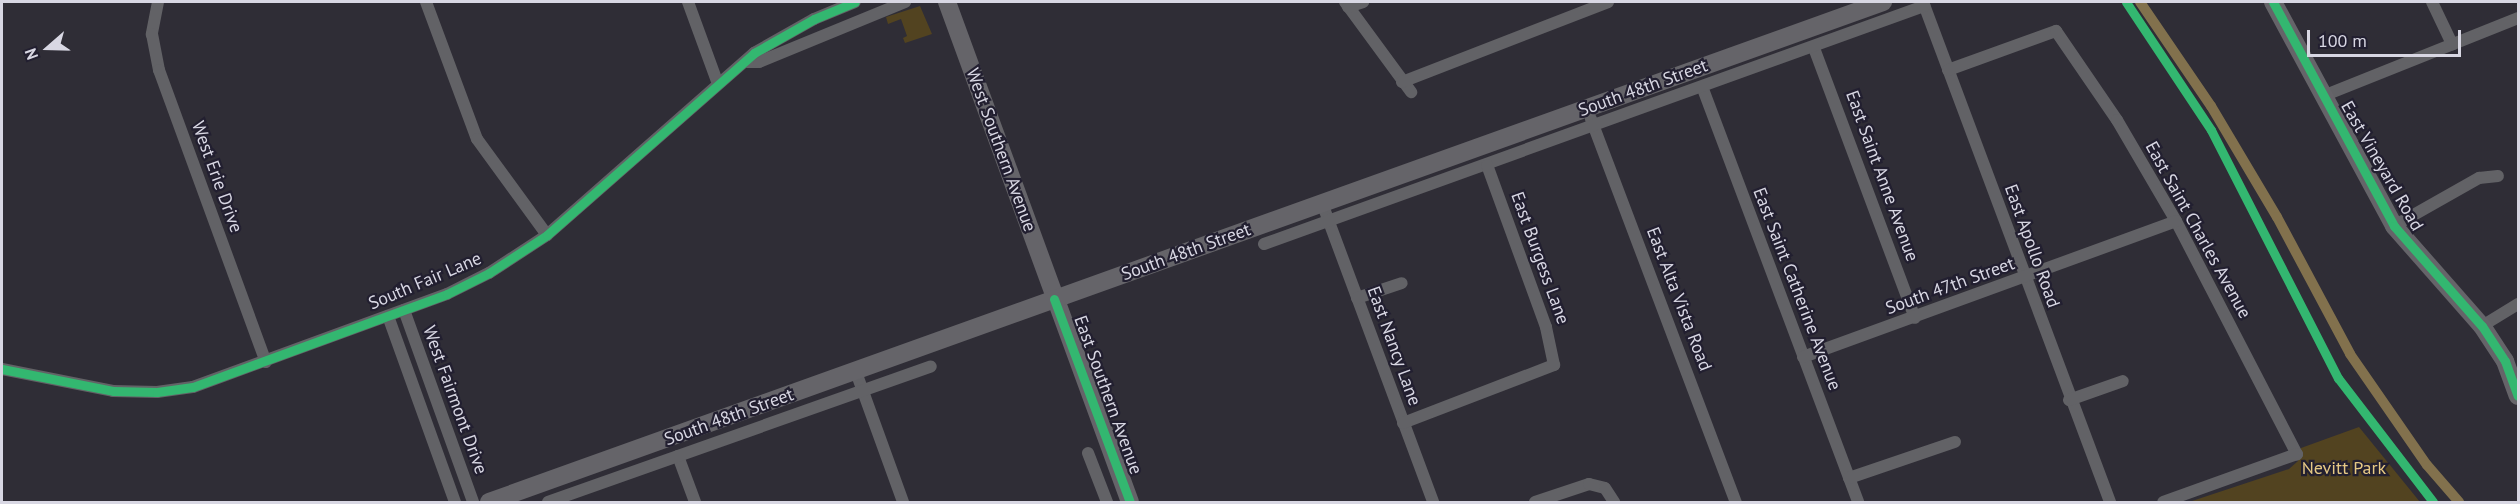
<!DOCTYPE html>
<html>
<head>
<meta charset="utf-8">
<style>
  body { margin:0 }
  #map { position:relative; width:2520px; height:504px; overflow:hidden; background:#2f2d36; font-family:"PT Sans",sans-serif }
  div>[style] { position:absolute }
  .green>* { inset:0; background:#524320 }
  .canal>* { height:10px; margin:-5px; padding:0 5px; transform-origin:5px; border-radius:5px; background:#82714d }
  .street>* { height:12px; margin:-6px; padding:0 6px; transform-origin:6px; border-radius:6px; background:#626266 }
  .secondary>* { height:18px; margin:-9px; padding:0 9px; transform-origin:9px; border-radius:9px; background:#656469 }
  .cycleway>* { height:9px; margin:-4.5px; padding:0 4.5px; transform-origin:4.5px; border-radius:4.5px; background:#33b770 }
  span { translate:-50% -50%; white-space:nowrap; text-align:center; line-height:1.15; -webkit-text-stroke:4.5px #221f30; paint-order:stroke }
  .street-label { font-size:18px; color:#d8d7e3 }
  .park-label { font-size:18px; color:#e6c985 }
  .frame { position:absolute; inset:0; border:3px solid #d8d7e3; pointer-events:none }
  .north { position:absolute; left:18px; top:18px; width:60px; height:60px; -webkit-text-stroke:4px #221f30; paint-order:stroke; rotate:250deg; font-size:16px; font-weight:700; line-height:24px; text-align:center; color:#d8d7e3 }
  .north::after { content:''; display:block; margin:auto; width:21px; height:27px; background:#d8d7e3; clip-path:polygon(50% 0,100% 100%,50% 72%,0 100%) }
  .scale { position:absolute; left:2307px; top:30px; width:154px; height:27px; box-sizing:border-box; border:3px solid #d8d7e3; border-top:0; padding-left:8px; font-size:18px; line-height:21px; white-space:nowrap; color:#d8d7e3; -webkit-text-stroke:4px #221f30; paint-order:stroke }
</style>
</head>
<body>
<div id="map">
  <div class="green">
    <div style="clip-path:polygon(920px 6px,932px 34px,905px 43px,903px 38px,907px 36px,901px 19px,888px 24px,886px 17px)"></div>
    <div style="clip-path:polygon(2359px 427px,2420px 502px,2189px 502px,2289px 469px,2298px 461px,2301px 448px)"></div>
  </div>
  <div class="canal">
    <div style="left:2140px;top:2px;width:126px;rotate:55.7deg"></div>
    <div style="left:2211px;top:106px;width:129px;rotate:59.3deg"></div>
    <div style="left:2277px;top:217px;width:155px;rotate:61.9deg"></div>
    <div style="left:2350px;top:354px;width:135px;rotate:55.3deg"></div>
    <div style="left:2427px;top:465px;width:49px;rotate:49.1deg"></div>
  </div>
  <div class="street">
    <div style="left:158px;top:2px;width:33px;rotate:101deg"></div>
    <div style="left:152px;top:34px;width:37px;rotate:79deg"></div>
    <div style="left:159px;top:70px;width:311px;rotate:69.9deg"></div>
    <div style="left:426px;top:2px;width:146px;rotate:69.6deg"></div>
    <div style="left:477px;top:139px;width:119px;rotate:53.9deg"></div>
    <div style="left:688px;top:2px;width:87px;rotate:69.9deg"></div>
    <div style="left:1345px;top:2px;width:112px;rotate:53.7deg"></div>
    <div style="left:1923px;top:2px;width:534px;rotate:69.49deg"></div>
    <div style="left:2432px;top:2px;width:47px;rotate:64.5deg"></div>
    <div style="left:1348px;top:7px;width:16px;rotate:-18deg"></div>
    <div style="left:1814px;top:48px;width:288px;rotate:69.5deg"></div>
    <div style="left:747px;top:62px;width:12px"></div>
    <div style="left:759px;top:62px;width:158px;rotate:-22.3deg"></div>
    <div style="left:1948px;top:70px;width:115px;rotate:-19.9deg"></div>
    <div style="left:2056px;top:31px;width:108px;rotate:55.6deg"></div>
    <div style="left:2117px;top:120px;width:117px;rotate:59.7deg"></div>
    <div style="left:2176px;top:221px;width:263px;rotate:62.6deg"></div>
    <div style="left:2297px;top:454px;width:142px;rotate:160.3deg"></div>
    <div style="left:1402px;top:82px;width:221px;rotate:-21.2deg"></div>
    <div style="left:1703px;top:89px;width:441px;rotate:69.4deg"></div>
    <div style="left:2323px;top:96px;width:210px;rotate:-21.8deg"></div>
    <div style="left:1591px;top:119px;width:410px;rotate:69.3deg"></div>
    <div style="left:1322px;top:203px;width:319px;rotate:69.6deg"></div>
    <div style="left:2394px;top:226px;width:98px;rotate:-29.5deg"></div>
    <div style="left:2479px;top:178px;width:19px;rotate:-6deg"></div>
    <div style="left:1264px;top:244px;width:702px;rotate:-19.83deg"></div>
    <div style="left:1357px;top:298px;width:47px;rotate:-18.4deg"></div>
    <div style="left:404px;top:310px;width:204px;rotate:70.2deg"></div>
    <div style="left:388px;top:316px;width:198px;rotate:70.2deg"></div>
    <div style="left:2482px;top:326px;width:42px;rotate:-31.4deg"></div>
    <div style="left:1803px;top:357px;width:397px;rotate:-20deg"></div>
    <div style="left:2px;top:369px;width:113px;rotate:11.2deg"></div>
    <div style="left:113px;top:391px;width:44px;rotate:1.3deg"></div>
    <div style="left:157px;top:392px;width:36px;rotate:-8deg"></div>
    <div style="left:193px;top:387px;width:270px;rotate:-20.1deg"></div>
    <div style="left:447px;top:294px;width:47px;rotate:-26.6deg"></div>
    <div style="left:489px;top:273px;width:69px;rotate:-33.2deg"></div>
    <div style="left:547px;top:235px;width:276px;rotate:-41.3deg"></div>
    <div style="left:754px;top:53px;width:69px;rotate:-29.5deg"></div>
    <div style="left:814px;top:19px;width:44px;rotate:-22.5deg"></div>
    <div style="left:856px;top:372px;width:138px;rotate:70.1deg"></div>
    <div style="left:2069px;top:400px;width:57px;rotate:-19.4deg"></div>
    <div style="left:1403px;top:423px;width:162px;rotate:-21deg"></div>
    <div style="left:1554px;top:365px;width:39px;rotate:-102deg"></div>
    <div style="left:1546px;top:327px;width:172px;rotate:-110deg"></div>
    <div style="left:1088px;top:453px;width:53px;rotate:68.8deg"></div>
    <div style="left:678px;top:456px;width:49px;rotate:69.7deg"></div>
    <div style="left:1849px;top:478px;width:112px;rotate:-18.8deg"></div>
    <div style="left:548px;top:502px;width:406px;rotate:-19.5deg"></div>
    <div style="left:1535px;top:502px;width:57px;rotate:-18.4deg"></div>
    <div style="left:1589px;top:484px;width:16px;rotate:14deg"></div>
    <div style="left:1605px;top:488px;width:17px;rotate:57deg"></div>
  </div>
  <div class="secondary">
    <div style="left:947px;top:2px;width:532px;rotate:69.9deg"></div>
    <div style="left:2273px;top:2px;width:255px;rotate:61.6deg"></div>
    <div style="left:2394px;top:226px;width:133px;rotate:48.7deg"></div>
    <div style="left:2482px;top:326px;width:42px;rotate:56.7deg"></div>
    <div style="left:2505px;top:361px;width:37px;rotate:70deg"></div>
    <div style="left:489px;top:502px;width:1481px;rotate:-19.73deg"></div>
  </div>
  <div class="cycleway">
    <div style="left:2126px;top:2px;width:154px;rotate:56.4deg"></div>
    <div style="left:2211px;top:130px;width:279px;rotate:62.9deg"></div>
    <div style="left:2338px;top:378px;width:156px;rotate:52.5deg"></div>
    <div style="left:2273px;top:2px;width:255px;rotate:61.6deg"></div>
    <div style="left:2394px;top:226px;width:133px;rotate:48.7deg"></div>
    <div style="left:2482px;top:326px;width:42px;rotate:56.7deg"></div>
    <div style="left:2505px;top:361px;width:37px;rotate:70deg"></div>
    <div style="left:1054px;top:299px;width:217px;rotate:69.5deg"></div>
    <div style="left:2px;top:369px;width:113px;rotate:11.2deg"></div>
    <div style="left:113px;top:391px;width:44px;rotate:1.3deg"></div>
    <div style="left:157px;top:392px;width:36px;rotate:-8deg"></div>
    <div style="left:193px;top:387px;width:270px;rotate:-20.1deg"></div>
    <div style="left:447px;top:294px;width:47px;rotate:-26.6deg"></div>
    <div style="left:489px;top:273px;width:69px;rotate:-33.2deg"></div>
    <div style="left:547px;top:235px;width:276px;rotate:-41.3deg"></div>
    <div style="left:754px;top:53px;width:69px;rotate:-29.5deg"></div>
    <div style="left:814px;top:19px;width:44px;rotate:-22.5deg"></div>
  </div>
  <div class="street-label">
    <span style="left:1643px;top:88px;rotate:-20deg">South 48th Street</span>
    <span style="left:1001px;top:150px;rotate:70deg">West Southern Avenue</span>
    <span style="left:2382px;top:166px;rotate:60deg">East Vineyard Road</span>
    <span style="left:1882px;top:176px;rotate:70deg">East Saint Anne Avenue</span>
    <span style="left:217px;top:177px;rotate:70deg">West Erie Drive</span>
    <span style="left:2198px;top:230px;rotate:61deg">East Saint Charles Avenue</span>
    <span style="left:2032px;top:246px;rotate:70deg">East Apollo Road</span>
    <span style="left:1186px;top:252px;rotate:-20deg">South 48th Street</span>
    <span style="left:1540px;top:258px;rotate:70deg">East Burgess Lane</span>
    <span style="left:425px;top:281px;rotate:-23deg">South Fair Lane</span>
    <span style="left:1950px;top:286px;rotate:-20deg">South 47th Street</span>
    <span style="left:1797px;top:289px;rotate:69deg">East Saint Catherine Avenue</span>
    <span style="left:1679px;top:299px;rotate:69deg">East Alta Vista Road</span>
    <span style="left:1394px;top:346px;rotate:70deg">East Nancy Lane</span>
    <span style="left:1108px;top:395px;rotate:70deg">East Southern Avenue</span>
    <span style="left:455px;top:400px;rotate:70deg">West Fairmont Drive</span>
    <span style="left:729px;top:417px;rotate:-20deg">South 48th Street</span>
  </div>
  <div class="park-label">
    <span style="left:2344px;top:468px">Nevitt Park</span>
  </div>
  <div class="frame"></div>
  <div class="north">N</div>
  <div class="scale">100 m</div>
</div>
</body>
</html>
